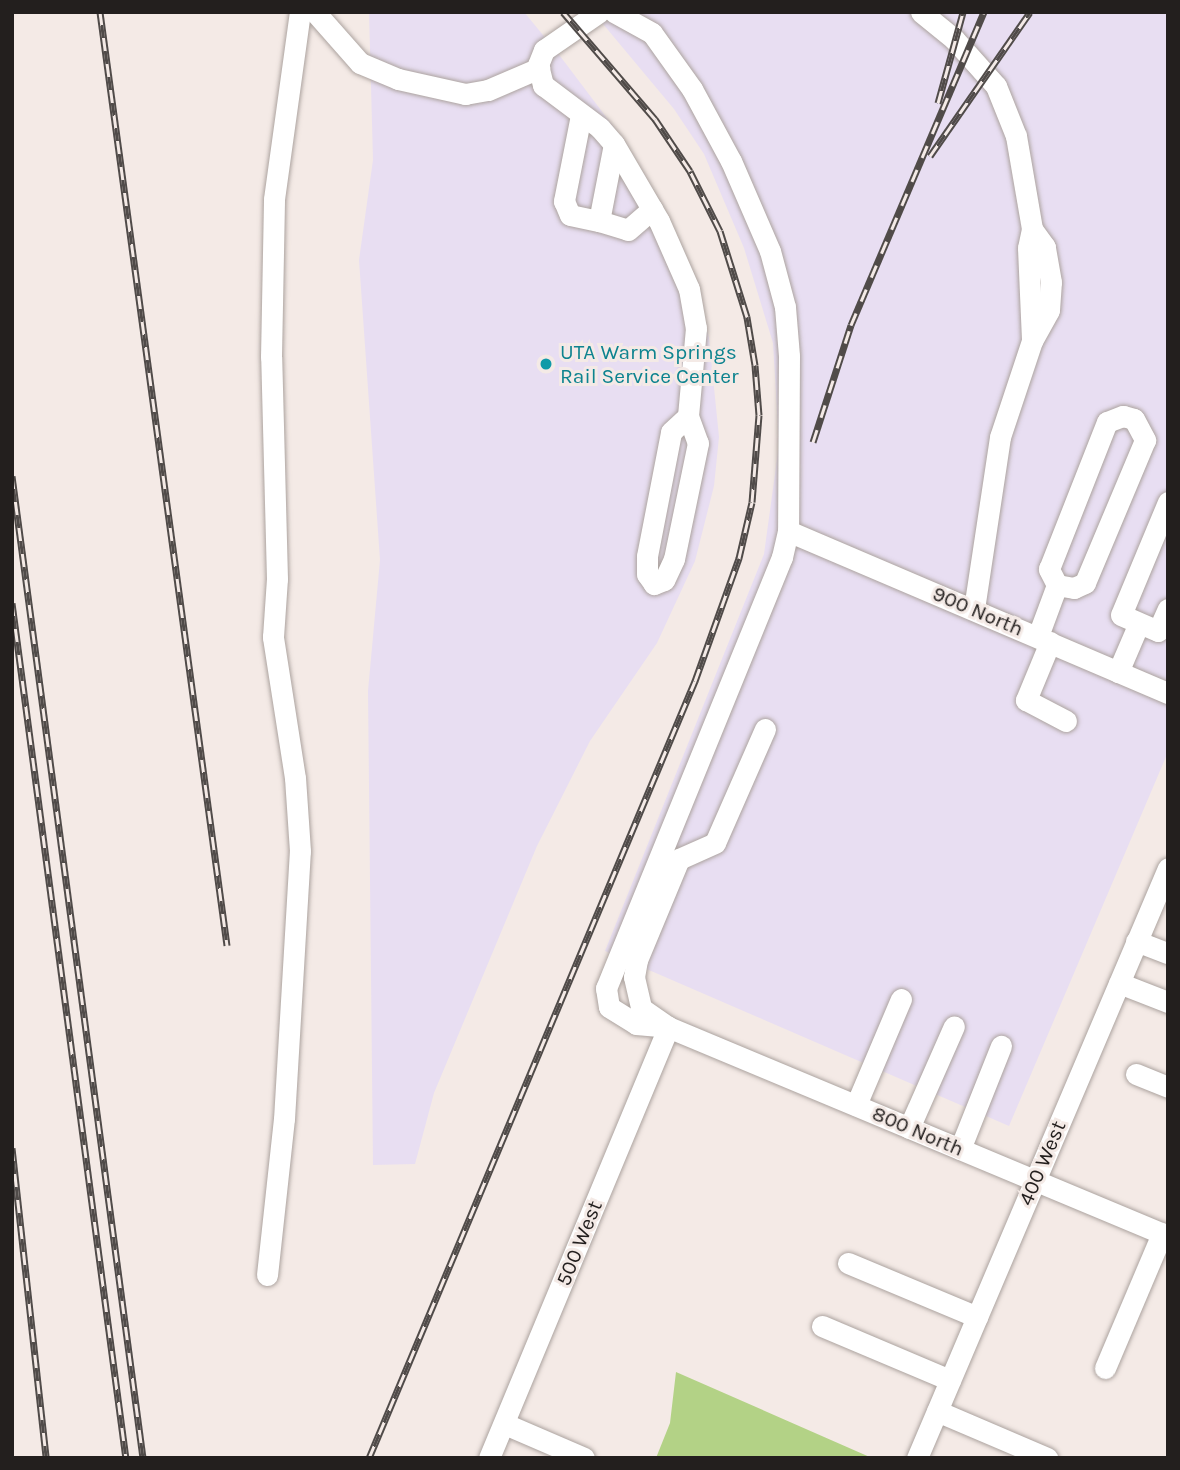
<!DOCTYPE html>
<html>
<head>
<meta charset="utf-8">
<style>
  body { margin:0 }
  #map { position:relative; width:1180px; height:1470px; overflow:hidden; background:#f4eae6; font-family:Karla,sans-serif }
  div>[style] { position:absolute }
  .industrial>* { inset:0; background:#e8def2 }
  .green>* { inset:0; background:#b3d286 }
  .roads { filter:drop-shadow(0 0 2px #aca39f) drop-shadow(0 0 2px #aca39f) }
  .minor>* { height:21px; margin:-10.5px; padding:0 10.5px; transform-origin:10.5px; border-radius:10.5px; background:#fff }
  .rail>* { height:7px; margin-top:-3.5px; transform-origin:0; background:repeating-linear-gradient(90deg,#f4eae6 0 13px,#504b49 0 26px); box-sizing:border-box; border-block:2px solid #504b49 }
  .dots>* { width:19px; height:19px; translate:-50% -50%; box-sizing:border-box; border:4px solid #f4eae6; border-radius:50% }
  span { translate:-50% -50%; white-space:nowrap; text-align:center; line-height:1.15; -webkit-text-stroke:6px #f4eae6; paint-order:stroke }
  .culture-label { font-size:21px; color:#0d838f }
  .left { translate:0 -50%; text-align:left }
  .street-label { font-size:21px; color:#231f1e }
  .frame { position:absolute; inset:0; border:14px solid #231f1e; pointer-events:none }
</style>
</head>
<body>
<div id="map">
  <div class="industrial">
    <div style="clip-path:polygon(369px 12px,524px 12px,557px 52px,622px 138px,693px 274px,709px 338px,719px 437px,714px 486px,695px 561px,657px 643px,590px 741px,537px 846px,434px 1093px,415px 1164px,373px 1165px,368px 691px,380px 560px,359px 260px,373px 160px)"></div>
    <div style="clip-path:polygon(593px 12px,1168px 12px,1168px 752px,1009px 1126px,605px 951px,764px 554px,779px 445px,773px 343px,744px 248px,704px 154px,674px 109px)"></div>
  </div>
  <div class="green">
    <div style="clip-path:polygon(676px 1372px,872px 1458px,656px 1458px,670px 1423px)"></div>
  </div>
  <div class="roads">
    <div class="minor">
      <div style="left:315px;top:12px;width:68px;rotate:48.6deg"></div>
      <div style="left:360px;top:63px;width:41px;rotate:22.8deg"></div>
      <div style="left:398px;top:79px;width:69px;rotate:12.6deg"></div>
      <div style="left:465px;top:94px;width:23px;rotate:-10deg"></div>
      <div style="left:488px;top:90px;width:56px;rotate:-23.3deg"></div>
      <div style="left:599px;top:12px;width:67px;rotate:145.4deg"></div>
      <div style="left:544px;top:50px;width:16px;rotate:112deg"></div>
      <div style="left:538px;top:65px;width:21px;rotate:76deg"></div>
      <div style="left:543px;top:85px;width:71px;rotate:37deg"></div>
      <div style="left:600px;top:128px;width:21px;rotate:49deg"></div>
      <div style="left:614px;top:144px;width:89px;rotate:59.7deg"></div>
      <div style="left:659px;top:221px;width:74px;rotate:66.2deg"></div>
      <div style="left:689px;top:289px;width:40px;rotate:80deg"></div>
      <div style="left:696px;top:328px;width:88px;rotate:95.2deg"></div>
      <div style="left:688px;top:416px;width:29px;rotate:70deg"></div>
      <div style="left:698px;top:443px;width:118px;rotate:101.7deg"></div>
      <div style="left:674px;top:559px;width:23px;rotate:115deg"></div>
      <div style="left:664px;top:580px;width:11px;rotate:158deg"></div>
      <div style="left:654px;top:584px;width:12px;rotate:-125deg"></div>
      <div style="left:647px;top:574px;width:18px;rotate:-90deg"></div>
      <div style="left:647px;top:556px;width:126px;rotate:-79deg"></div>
      <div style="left:671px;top:432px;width:23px;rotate:-43deg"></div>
      <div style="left:614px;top:12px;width:43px;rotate:28.9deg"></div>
      <div style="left:652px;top:33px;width:69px;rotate:54.5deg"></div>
      <div style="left:692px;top:89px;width:82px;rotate:61.6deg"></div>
      <div style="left:731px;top:161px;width:98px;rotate:66.6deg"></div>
      <div style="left:770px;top:251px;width:58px;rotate:75deg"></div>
      <div style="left:785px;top:307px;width:49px;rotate:85.3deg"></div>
      <div style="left:789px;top:356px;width:175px;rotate:90.3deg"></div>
      <div style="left:788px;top:531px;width:27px;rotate:103deg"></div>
      <div style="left:782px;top:557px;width:466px;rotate:112.2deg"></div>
      <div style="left:606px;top:988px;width:19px;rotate:81deg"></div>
      <div style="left:609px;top:1007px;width:32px;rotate:32deg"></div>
      <div style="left:636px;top:1024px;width:32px;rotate:5deg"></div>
      <div style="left:921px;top:12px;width:43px;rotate:39.3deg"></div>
      <div style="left:954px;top:39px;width:63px;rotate:48.2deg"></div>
      <div style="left:996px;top:86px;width:54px;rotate:68.2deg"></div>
      <div style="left:1016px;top:136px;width:94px;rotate:80.2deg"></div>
      <div style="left:581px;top:115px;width:88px;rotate:101.2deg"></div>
      <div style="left:564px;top:201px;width:15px;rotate:67deg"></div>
      <div style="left:570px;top:215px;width:30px;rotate:12deg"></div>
      <div style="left:599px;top:221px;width:78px;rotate:-79deg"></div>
      <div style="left:599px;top:221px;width:30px;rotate:17deg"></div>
      <div style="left:628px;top:230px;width:32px;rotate:-41deg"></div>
      <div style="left:1168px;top:502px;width:122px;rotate:112.6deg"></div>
      <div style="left:1121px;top:615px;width:40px;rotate:23.4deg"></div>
      <div style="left:1158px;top:631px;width:24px;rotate:-66deg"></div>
      <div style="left:788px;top:531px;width:413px;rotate:23.1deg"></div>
      <div style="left:974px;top:609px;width:174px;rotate:-81.4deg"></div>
      <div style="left:1000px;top:437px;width:101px;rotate:-71.6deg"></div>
      <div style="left:1032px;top:341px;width:35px;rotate:-61deg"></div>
      <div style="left:1049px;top:310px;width:28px;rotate:-86deg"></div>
      <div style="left:1051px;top:282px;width:36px;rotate:-100deg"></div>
      <div style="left:1045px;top:247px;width:22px;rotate:-126deg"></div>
      <div style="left:1032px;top:229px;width:19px;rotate:102deg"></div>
      <div style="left:1028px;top:248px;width:93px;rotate:87.5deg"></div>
      <div style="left:1038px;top:636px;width:54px;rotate:-69.6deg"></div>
      <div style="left:1057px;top:585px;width:18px;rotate:-117deg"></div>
      <div style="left:1049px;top:569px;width:158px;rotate:-68.5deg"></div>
      <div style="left:1107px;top:422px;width:17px;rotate:-21deg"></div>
      <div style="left:1123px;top:416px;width:11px;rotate:15deg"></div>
      <div style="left:1134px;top:419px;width:24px;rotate:62deg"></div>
      <div style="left:1145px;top:440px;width:155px;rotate:112.8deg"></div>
      <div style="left:1085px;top:583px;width:12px;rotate:156deg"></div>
      <div style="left:1074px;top:588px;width:17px;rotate:-170deg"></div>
      <div style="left:1050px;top:642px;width:63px;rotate:112.5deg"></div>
      <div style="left:1026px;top:700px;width:45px;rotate:27.7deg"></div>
      <div style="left:1118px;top:672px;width:53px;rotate:-66.8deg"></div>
      <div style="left:765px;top:729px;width:124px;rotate:113.7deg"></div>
      <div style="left:715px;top:843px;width:39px;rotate:156deg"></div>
      <div style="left:679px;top:859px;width:109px;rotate:112.6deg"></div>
      <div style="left:637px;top:960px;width:17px;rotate:100deg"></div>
      <div style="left:634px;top:977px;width:32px;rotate:77deg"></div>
      <div style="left:641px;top:1008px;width:33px;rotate:35deg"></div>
      <div style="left:668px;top:1027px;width:542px;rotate:22.68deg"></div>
      <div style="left:1136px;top:941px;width:34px;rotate:21deg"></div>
      <div style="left:1119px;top:983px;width:53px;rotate:21.2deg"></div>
      <div style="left:1136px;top:1074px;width:35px;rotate:22deg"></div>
      <div style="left:856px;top:1105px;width:115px;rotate:-67deg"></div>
      <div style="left:909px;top:1128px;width:111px;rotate:-66.2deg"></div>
      <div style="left:960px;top:1149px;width:111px;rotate:-68.3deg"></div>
      <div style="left:848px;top:1263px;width:140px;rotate:22.7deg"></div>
      <div style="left:267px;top:1275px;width:157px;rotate:-83.8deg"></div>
      <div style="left:284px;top:1119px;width:268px;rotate:-86.6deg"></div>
      <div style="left:300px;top:851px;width:73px;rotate:-93.9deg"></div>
      <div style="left:295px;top:778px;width:143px;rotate:-98.9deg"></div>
      <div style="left:273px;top:637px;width:58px;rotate:-86.1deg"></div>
      <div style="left:277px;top:579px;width:222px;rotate:-91.5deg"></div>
      <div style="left:271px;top:357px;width:158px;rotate:-88.9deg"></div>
      <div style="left:274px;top:199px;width:189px;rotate:-82.1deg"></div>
      <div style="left:822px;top:1326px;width:139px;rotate:22.9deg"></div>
      <div style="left:1105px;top:1368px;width:146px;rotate:-67deg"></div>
      <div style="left:937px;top:1411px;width:120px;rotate:23.1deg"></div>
      <div style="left:505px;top:1424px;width:86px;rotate:23.3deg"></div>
      <div style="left:489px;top:1458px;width:467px;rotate:-67.4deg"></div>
      <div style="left:917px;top:1458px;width:641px;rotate:-66.95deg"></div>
    </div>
  </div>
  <div class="rail">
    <div style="left:100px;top:12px;width:942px;rotate:82.25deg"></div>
    <div style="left:938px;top:103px;width:94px;rotate:-74.6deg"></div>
    <div style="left:930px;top:156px;width:175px;rotate:-55.2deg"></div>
    <div style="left:813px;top:442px;width:123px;rotate:-72deg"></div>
    <div style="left:851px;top:325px;width:340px;rotate:-67deg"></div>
    <div style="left:12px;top:476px;width:991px;rotate:82.4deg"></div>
    <div style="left:12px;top:603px;width:863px;rotate:82.41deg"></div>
    <div style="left:12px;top:1148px;width:312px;rotate:83.7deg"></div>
    <div style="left:369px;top:1458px;width:843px;rotate:-67.24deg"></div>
    <div style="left:695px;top:681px;width:131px;rotate:-70.3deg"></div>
    <div style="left:739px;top:558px;width:57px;rotate:-76.9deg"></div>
    <div style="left:752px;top:502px;width:87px;rotate:-85.4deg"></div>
    <div style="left:759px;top:415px;width:50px;rotate:-94.6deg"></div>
    <div style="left:755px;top:365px;width:49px;rotate:-99.5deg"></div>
    <div style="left:747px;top:317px;width:90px;rotate:-107.4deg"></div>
    <div style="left:720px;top:231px;width:67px;rotate:-116.6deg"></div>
    <div style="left:690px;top:171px;width:63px;rotate:-123.9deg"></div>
    <div style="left:655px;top:119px;width:141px;rotate:-130.7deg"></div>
  </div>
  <div class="dots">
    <div style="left:546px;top:364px;background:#0f9aa8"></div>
  </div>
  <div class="culture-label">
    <span class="left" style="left:560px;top:364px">UTA Warm Springs<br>Rail Service Center</span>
  </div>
  <div class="street-label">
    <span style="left:978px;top:611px;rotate:23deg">900 North</span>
    <span style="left:918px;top:1131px;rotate:23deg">800 North</span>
    <span style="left:1042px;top:1163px;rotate:-67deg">400 West</span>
    <span style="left:579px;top:1243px;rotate:-68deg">500 West</span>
  </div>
  <div class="frame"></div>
</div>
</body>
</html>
